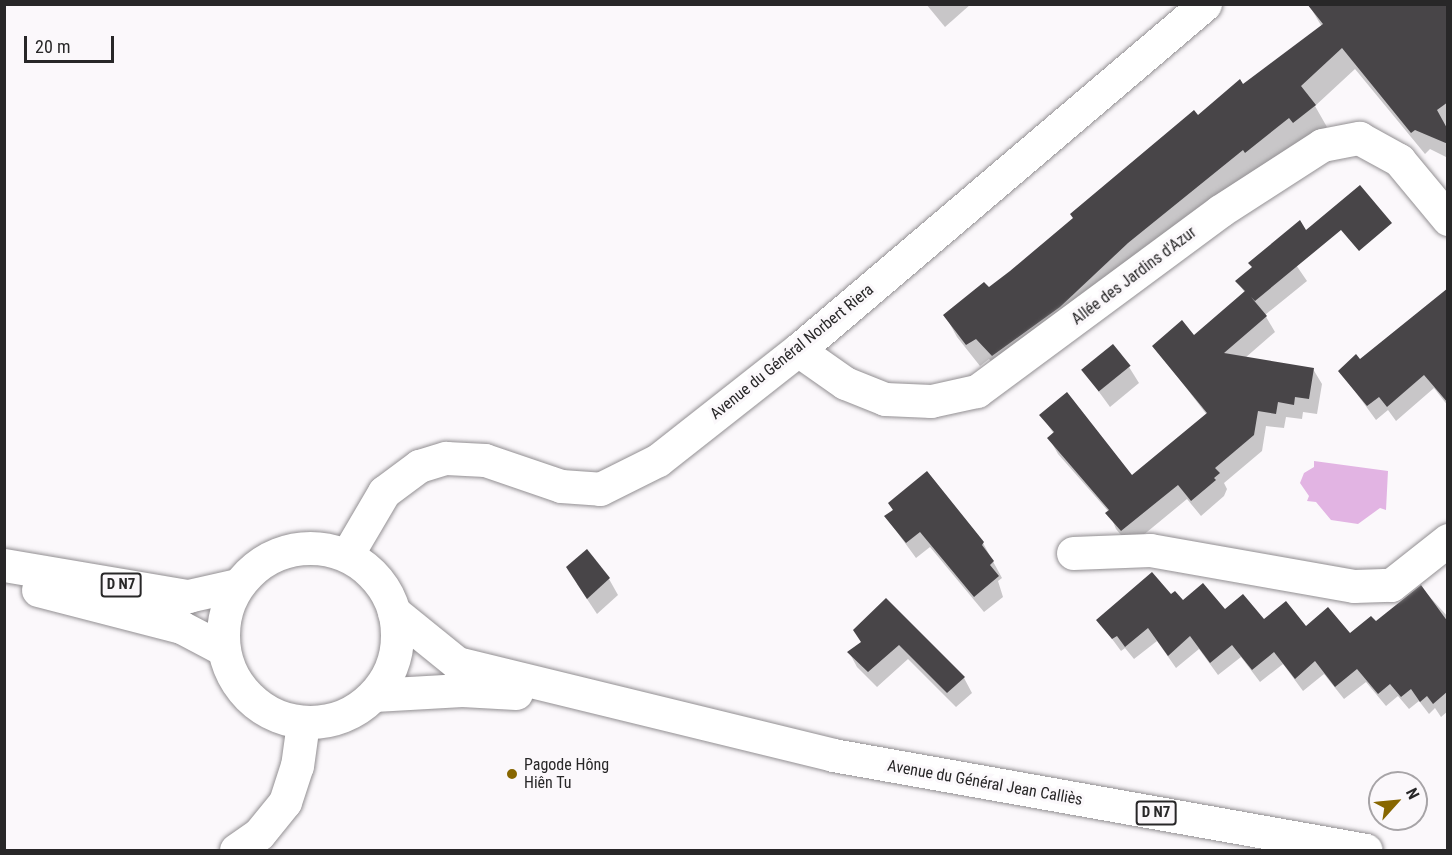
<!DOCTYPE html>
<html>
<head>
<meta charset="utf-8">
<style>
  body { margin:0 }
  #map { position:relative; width:1452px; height:855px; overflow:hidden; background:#fbf8fb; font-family:"Roboto Condensed",sans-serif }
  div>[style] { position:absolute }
  .water>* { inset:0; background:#e2b4e3 }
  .shadow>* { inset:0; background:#0003 }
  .building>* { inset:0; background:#484548; transform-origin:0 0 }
  .roads { filter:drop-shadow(0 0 2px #928f92) drop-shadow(0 0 2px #928f92) }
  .minor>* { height:33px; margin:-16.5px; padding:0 16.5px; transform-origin:16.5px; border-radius:16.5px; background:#fff }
  .major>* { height:33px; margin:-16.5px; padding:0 16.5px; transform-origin:16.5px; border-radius:16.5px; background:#fff }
  .major>.ring { margin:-16.5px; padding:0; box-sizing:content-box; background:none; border:33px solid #fff; border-radius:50% }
  .dots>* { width:16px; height:16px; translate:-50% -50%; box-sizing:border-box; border:3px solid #fbf8fb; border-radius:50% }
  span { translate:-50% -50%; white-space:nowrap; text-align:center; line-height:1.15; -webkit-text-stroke:6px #fbf8fb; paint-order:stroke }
  .shield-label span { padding:2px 4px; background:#fbf8fb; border:2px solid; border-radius:4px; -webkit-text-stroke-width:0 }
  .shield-label { font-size:15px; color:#282728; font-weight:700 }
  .street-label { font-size:16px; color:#282728 }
  .poi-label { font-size:16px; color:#282728 }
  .left { translate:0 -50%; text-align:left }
  .frame { position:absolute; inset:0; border:6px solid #282728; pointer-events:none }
  .north { position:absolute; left:1368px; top:771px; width:60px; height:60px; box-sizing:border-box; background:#fbf8fb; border:2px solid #a7a4a7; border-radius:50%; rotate:63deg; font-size:16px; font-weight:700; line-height:24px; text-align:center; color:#282728 }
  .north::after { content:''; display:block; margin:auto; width:21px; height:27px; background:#876600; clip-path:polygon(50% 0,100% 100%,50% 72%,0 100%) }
  .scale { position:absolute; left:24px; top:36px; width:90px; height:27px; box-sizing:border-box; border:3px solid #282728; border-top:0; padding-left:8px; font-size:18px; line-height:21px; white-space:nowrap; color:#282728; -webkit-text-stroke:4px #fbf8fb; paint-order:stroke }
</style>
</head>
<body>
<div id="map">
  <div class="water">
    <div style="clip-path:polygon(1314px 461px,1388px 471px,1386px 510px,1380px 508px,1358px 524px,1331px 520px,1316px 502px,1307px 501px,1309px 496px,1300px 483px,1304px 473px,1314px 467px)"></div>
  </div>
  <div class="shadow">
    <div style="clip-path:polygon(926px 4px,971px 4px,945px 27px)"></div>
    <div style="clip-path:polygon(1448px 4px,1448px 158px,1430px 149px,1425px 154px,1355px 69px,1315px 106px,1327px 127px,1006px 377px,989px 359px,980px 366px,957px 337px,945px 315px,989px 289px,1198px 117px,1322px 27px,1309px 5px)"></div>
    <div style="clip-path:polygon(1279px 240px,1307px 281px,1265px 315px,1275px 332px,1245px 358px,1313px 369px,1322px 384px,1317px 414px,1303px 412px,1302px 419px,1286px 417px,1284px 428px,1266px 426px,1262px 451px,1224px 483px,1227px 489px,1224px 496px,1201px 516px,1187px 499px,1130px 546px,1116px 529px,1109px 512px,1058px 454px,1049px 438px,1054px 434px,1041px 415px,1132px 477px,1207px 415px,1154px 346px,1194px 337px,1245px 293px,1237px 281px,1253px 268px,1250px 263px)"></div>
    <div style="clip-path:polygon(1448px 290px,1448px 406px,1434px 388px,1396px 421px,1388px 410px,1376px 420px,1340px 371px,1360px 361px)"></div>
    <div style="clip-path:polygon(1129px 367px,1139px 383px,1110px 407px,1083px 370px)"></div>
    <div style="clip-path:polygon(927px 473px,983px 543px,1002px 578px,998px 581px,1003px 597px,984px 612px,930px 547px,916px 558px,886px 517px)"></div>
    <div style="clip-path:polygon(609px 579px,618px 595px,597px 614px,577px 584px)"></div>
    <div style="clip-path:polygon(1421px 587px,1448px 617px,1448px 711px,1441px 717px,1435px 708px,1429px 714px,1419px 701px,1409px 709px,1398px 696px,1386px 706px,1366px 682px,1344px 699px,1324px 674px,1303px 691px,1283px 664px,1260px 682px,1241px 657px,1218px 675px,1199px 649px,1176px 668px,1157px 641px,1134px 659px,1125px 648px,1121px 651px,1098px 620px,1171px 596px,1182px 603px,1264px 621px,1350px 635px,1376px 623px)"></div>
    <div style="clip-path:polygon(886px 600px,964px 678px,972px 693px,956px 707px,908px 659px,877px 687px,857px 667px,849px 652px,862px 643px)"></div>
  </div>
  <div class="building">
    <div style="clip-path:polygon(1307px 4px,1448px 4px,1448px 102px,1437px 110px,1448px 130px,1448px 144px,1415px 130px,1411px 133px,1342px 48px,1301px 86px,1316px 105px,1293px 123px,1289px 118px,1245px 153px,1243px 150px,1128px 243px,1060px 307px,992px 356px,976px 339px,966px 345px,943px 315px,984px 282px,989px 287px,1010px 271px,1073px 218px,1070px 214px,1194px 110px,1198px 115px,1240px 79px,1243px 84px,1323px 24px)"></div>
    <div style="clip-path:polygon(1360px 185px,1392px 223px,1359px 251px,1341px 230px,1255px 301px,1251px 297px,1267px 316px,1224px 353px,1314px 368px,1309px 399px,1295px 397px,1294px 405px,1278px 402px,1276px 414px,1258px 411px,1254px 435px,1215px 468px,1220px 473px,1214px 478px,1216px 480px,1191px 501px,1178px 485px,1121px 531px,1105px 513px,1109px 510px,1047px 438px,1054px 432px,1039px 415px,1067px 392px,1132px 475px,1207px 413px,1152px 346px,1182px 320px,1194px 335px,1245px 291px,1235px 281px,1252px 267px,1248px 263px,1300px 220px,1306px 230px)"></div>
    <div style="clip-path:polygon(1448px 288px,1448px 403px,1424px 375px,1387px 407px,1379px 397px,1367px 406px,1338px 371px,1356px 354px,1360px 359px)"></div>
    <div style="left:1113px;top:344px;width:28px;height:41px;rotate:51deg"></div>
    <div style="clip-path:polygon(927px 471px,984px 542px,982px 545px,994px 561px,990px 565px,999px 576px,974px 597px,920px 532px,906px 543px,884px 516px,893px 510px,888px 503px)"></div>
    <div style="clip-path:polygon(587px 549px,610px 578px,587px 599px,566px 567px)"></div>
    <div style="clip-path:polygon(1152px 572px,1171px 594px,1175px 591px,1183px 600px,1203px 583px,1225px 609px,1243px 594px,1264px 619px,1286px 601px,1306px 626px,1328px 607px,1350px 633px,1371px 616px,1376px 621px,1421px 585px,1448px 622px,1448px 691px,1433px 704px,1427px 696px,1420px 702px,1411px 689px,1401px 697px,1390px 684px,1378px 694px,1357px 669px,1335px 687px,1315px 661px,1295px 679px,1274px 652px,1252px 670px,1232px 645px,1210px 663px,1190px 636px,1168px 656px,1148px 628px,1125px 647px,1117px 636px,1112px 639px,1096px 620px)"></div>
    <div style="clip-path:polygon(886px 598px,965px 677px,947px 693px,899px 645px,868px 672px,847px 652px,861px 642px,853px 630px)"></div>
  </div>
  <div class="roads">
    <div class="minor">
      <div style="left:798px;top:350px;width:57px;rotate:35.1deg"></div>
      <div style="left:845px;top:383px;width:43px;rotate:21.8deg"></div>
      <div style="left:885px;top:399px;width:46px;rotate:2.5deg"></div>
      <div style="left:931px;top:401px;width:47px;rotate:-12.3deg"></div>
      <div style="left:977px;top:391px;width:302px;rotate:-36.5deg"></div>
      <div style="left:1220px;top:211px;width:121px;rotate:-32.9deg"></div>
      <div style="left:1322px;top:145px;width:38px;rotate:-11deg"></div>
      <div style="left:1359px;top:138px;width:46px;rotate:28.8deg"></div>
      <div style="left:1399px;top:160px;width:77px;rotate:50.3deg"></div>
      <div style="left:1073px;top:553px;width:77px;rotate:-2.2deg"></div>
      <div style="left:1150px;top:550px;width:207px;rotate:10deg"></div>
      <div style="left:1354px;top:586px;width:37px;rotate:-2deg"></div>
      <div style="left:1391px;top:585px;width:73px;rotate:-38.3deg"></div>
      <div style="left:236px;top:850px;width:28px;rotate:-35deg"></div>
      <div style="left:259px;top:834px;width:41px;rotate:-50.9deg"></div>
      <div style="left:285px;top:802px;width:38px;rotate:-72deg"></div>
      <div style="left:297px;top:766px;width:43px;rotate:-82.1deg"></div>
    </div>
    <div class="major">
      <div class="ring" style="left:223px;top:548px;width:141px;height:141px"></div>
      <div style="left:347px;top:555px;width:73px;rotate:-59.6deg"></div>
      <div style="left:384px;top:492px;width:44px;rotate:-36.6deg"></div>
      <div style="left:419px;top:466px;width:28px;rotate:-17deg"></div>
      <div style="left:446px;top:458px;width:39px;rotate:3deg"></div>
      <div style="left:485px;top:460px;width:80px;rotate:18.9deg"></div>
      <div style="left:561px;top:486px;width:39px;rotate:4deg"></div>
      <div style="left:600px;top:489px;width:65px;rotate:-26.6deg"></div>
      <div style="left:658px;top:460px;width:178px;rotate:-38.2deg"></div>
      <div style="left:798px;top:350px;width:534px;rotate:-40.37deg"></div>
      <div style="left:4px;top:565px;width:187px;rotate:9.6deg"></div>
      <div style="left:188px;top:596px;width:50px;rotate:-12.7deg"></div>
      <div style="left:38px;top:590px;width:148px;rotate:14.5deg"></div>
      <div style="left:181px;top:627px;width:47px;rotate:27.6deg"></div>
      <div style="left:394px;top:612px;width:81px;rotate:39deg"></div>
      <div style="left:457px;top:663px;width:387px;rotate:13.7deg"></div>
      <div style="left:833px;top:755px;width:541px;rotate:10.11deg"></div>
      <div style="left:374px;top:695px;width:88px;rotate:-3.3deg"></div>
      <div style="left:462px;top:690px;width:54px;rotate:3.2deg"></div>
    </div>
  </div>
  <div class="dots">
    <div style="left:512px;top:774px;background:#876600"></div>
  </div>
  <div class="shield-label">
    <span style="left:121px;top:585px">D N7</span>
    <span style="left:1156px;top:813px">D N7</span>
  </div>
  <div class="street-label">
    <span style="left:1134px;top:276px;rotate:-37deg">Allée des Jardins d'Azur</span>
    <span style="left:792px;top:352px;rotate:-39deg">Avenue du Général Norbert Riera</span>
    <span style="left:985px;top:783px;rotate:10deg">Avenue du Général Jean Calliès</span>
  </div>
  <div class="poi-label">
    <span class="left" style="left:524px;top:774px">Pagode Hông<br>Hiên Tu</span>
  </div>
  <div class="frame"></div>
  <div class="north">N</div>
  <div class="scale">20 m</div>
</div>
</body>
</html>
